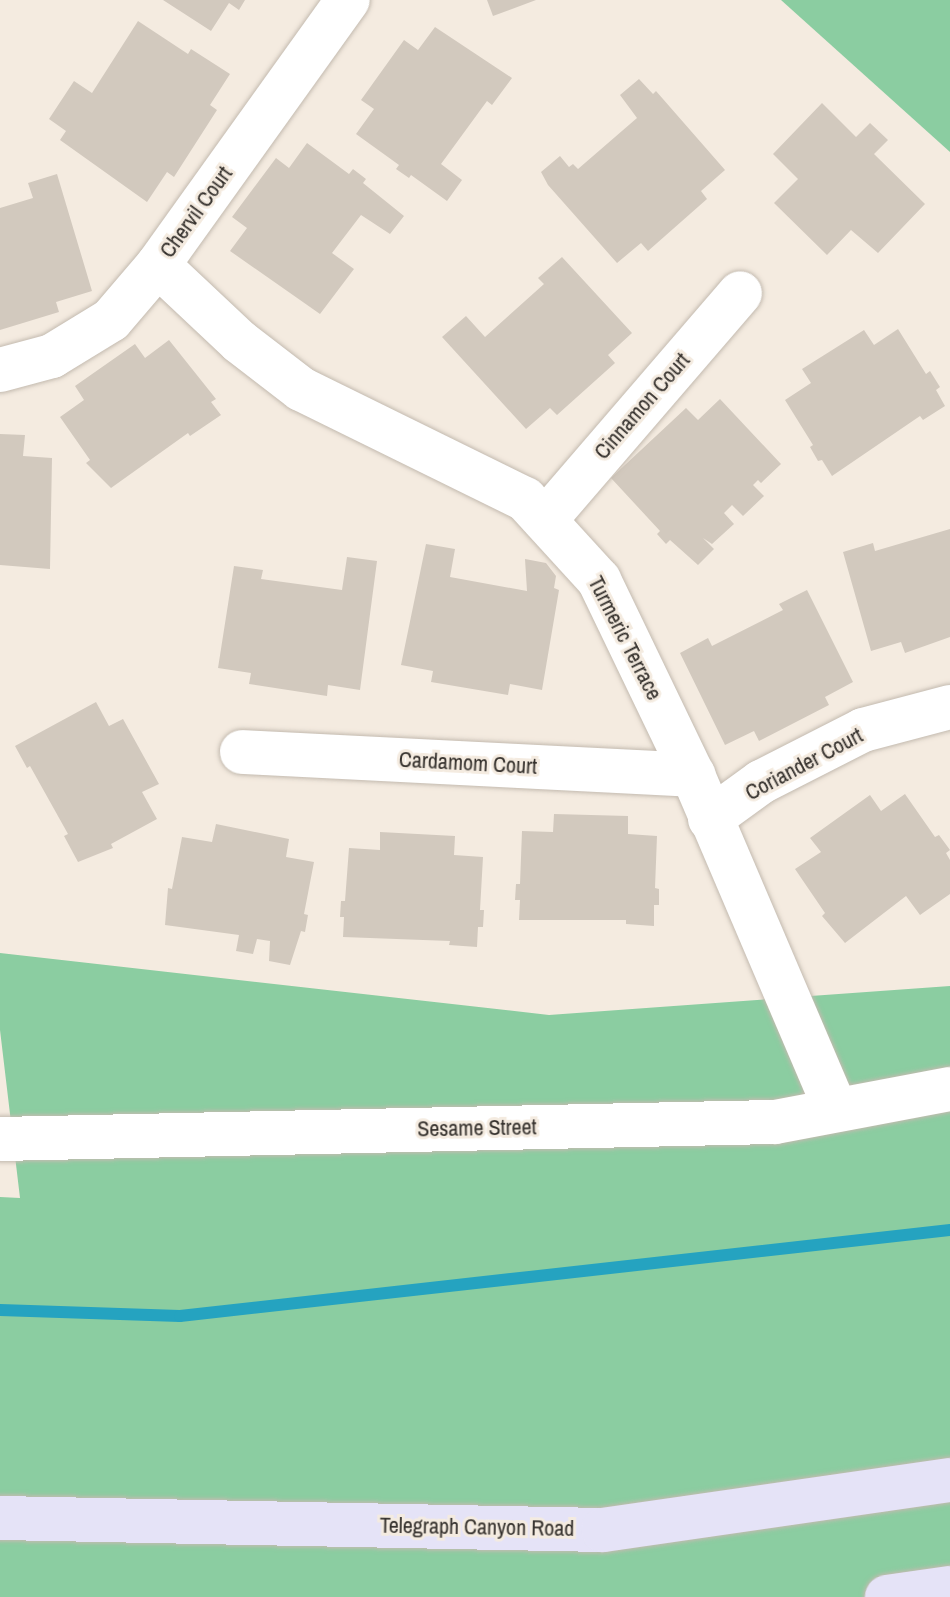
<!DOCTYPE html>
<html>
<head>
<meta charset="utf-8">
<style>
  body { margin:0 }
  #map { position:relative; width:950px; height:1597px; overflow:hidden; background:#f4ebe0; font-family:"Archivo Narrow",sans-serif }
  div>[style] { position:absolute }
  .green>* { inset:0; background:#8bcda1 }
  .stream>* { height:12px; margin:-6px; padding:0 6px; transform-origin:6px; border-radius:6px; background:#25a3c0 }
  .building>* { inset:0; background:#d2c9be }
  .roads { filter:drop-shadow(0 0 2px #c3baaf) drop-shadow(0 0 2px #c3baaf) }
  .minor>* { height:44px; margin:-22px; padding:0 22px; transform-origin:22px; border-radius:22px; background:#fff }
  .major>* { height:44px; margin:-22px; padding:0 22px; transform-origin:22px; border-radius:22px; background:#e5e3f7 }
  span { translate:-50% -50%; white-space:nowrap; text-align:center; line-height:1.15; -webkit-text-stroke:6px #f4ebe0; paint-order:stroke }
  .street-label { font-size:22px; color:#34302c }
</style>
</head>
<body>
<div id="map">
  <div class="green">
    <div style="clip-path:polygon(781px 0,950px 0,950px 152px)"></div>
    <div style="clip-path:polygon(0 953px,549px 1015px,950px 986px,950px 1597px,0 1597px,0 1197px,20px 1198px,0 1030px)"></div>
  </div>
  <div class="stream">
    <div style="left:0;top:1310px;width:180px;rotate:1.9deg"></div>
    <div style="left:180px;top:1316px;width:775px;rotate:-6.37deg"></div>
  </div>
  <div class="building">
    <div style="clip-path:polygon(163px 0,245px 0,239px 10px,229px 3px,211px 31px)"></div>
    <div style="clip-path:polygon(487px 0,536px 0,493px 16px)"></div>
    <div style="clip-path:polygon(138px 21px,188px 54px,191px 49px,230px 74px,210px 105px,217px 110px,174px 177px,167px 172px,147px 202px,60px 140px,66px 131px,49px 119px,74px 81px,92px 93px)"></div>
    <div style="clip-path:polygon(435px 27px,512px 78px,492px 105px,487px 101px,441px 164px,462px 180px,447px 201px,411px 175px,409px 178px,396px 169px,399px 165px,356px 134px,374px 109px,361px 100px,404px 40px,418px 50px)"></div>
    <div style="clip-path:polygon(639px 79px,653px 94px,656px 91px,725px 170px,701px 191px,707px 199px,648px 251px,641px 243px,617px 263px,548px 185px,541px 172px,560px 156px,569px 167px,573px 164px,578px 169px,637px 118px,620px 95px)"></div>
    <div style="clip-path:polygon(822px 103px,856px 137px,870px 123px,888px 140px,874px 154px,925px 204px,878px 253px,851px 230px,827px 255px,774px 203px,798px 179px,773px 154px)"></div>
    <div style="clip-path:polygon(307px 143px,349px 174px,353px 169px,366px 179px,363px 183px,404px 216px,390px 234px,361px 215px,332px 253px,354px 269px,320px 314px,230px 251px,247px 228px,232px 217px,276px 158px,289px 168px)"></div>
    <div style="clip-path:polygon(57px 174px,92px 291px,56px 302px,59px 312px,0 330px,0 208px,33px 198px,28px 183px)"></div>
    <div style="clip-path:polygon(562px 257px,632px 333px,608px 355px,615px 363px,557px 415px,550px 408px,526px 429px,442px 337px,466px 316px,485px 337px,544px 284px,538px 278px)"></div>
    <div style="clip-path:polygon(898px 329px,926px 374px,930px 371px,940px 387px,936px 390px,945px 406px,923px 420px,920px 416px,832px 476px,822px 460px,818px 461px,810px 447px,813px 445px,785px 400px,811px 383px,802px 369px,864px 330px,874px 345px)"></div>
    <div style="clip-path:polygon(169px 340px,216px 399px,211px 402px,221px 415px,190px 436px,188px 433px,111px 488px,86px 463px,90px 460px,60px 417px,84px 400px,75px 386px,135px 344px,145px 358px)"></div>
    <div style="clip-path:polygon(720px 399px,781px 464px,761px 483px,758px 480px,753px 485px,764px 496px,743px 516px,732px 505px,724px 513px,734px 524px,712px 544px,703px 538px,714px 549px,698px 565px,670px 540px,666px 544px,657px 534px,660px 531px,611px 478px,686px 408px,698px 420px)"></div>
    <div style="clip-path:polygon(0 434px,25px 435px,23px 456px,52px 458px,50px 569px,0 565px)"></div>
    <div style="clip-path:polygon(950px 529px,950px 637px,905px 653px,901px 642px,871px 651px,843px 552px,873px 543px,875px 551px)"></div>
    <div style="clip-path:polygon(426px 544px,455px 549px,450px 577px,527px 591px,525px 559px,546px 563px,556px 576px,554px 588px,559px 590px,542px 690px,510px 684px,508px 695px,431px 682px,433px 671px,401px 665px)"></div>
    <div style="clip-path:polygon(347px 557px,377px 561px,360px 690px,328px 685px,327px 696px,249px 684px,251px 673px,218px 668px,234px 566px,263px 570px,261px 579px,342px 590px)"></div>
    <div style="clip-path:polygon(807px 590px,853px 682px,825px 697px,829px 705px,759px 741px,754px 731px,725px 745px,680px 653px,708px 638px,712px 646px,783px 610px,779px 604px)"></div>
    <div style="clip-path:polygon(96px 702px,109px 726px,123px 719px,159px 784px,142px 792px,157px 819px,111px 844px,113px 848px,78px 862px,64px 836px,68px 834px,30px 766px,27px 768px,15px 746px)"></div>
    <div style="clip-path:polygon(905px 794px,935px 837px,939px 835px,950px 850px,946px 853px,950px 860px,950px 894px,920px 915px,906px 896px,845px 943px,822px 916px,825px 913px,795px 869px,821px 852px,810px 838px,870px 795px,881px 811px)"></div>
    <div style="clip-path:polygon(554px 814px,628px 816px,628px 834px,657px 836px,655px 888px,659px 889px,659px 905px,654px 905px,654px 926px,626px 924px,626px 920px,519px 920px,520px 900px,515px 900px,516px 884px,520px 884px,522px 831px,553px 832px)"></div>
    <div style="clip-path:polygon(216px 824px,289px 839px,286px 857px,314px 862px,304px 914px,308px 915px,305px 932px,301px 931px,290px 965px,269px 961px,270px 941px,257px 939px,253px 954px,236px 951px,239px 935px,165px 925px,168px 888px,172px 889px,182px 837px,212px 842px)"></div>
    <div style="clip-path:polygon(380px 832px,455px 836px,454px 855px,483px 857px,480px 910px,484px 910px,483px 927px,478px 927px,477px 947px,449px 945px,450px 941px,343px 937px,344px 917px,340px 917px,341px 901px,345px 901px,349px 848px,380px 850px)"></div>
  </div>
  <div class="roads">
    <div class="minor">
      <div style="left:158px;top:265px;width:112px;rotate:43.2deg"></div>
      <div style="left:240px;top:342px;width:77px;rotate:37.6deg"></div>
      <div style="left:301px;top:389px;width:250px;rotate:26.2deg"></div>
      <div style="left:525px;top:499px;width:110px;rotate:47.6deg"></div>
      <div style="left:599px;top:580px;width:216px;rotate:64.3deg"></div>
      <div style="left:693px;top:775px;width:362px;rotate:66.9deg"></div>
      <div style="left:0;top:370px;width:54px;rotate:-15.1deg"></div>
      <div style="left:52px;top:356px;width:69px;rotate:-31.4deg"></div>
      <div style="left:111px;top:320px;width:72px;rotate:-49.5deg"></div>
      <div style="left:158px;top:265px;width:326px;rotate:-54.4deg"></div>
      <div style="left:545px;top:520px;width:299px;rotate:-49.3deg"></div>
      <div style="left:242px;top:752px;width:452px;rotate:2.9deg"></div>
      <div style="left:710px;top:819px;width:63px;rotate:-36deg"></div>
      <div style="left:761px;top:782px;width:114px;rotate:-27deg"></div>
      <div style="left:863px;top:730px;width:90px;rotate:-14.8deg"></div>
      <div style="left:0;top:1139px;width:775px;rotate:-1.26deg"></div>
      <div style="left:775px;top:1122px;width:178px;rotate:-10.7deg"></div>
    </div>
    <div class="major">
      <div style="left:0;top:1518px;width:603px;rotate:1.14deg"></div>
      <div style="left:603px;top:1530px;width:351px;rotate:-8.2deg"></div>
      <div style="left:887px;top:1597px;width:64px;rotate:-8.1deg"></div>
    </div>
  </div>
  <div class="street-label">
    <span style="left:196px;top:212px;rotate:-54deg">Chervil Court</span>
    <span style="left:642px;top:406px;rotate:-49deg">Cinnamon Court</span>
    <span style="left:625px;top:638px;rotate:63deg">Turmeric Terrace</span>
    <span style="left:468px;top:763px;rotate:3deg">Cardamom Court</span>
    <span style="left:804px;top:764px;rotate:-28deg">Coriander Court</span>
    <span style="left:477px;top:1128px;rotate:-1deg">Sesame Street</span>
    <span style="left:477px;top:1527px;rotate:1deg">Telegraph Canyon Road</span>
  </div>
</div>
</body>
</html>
